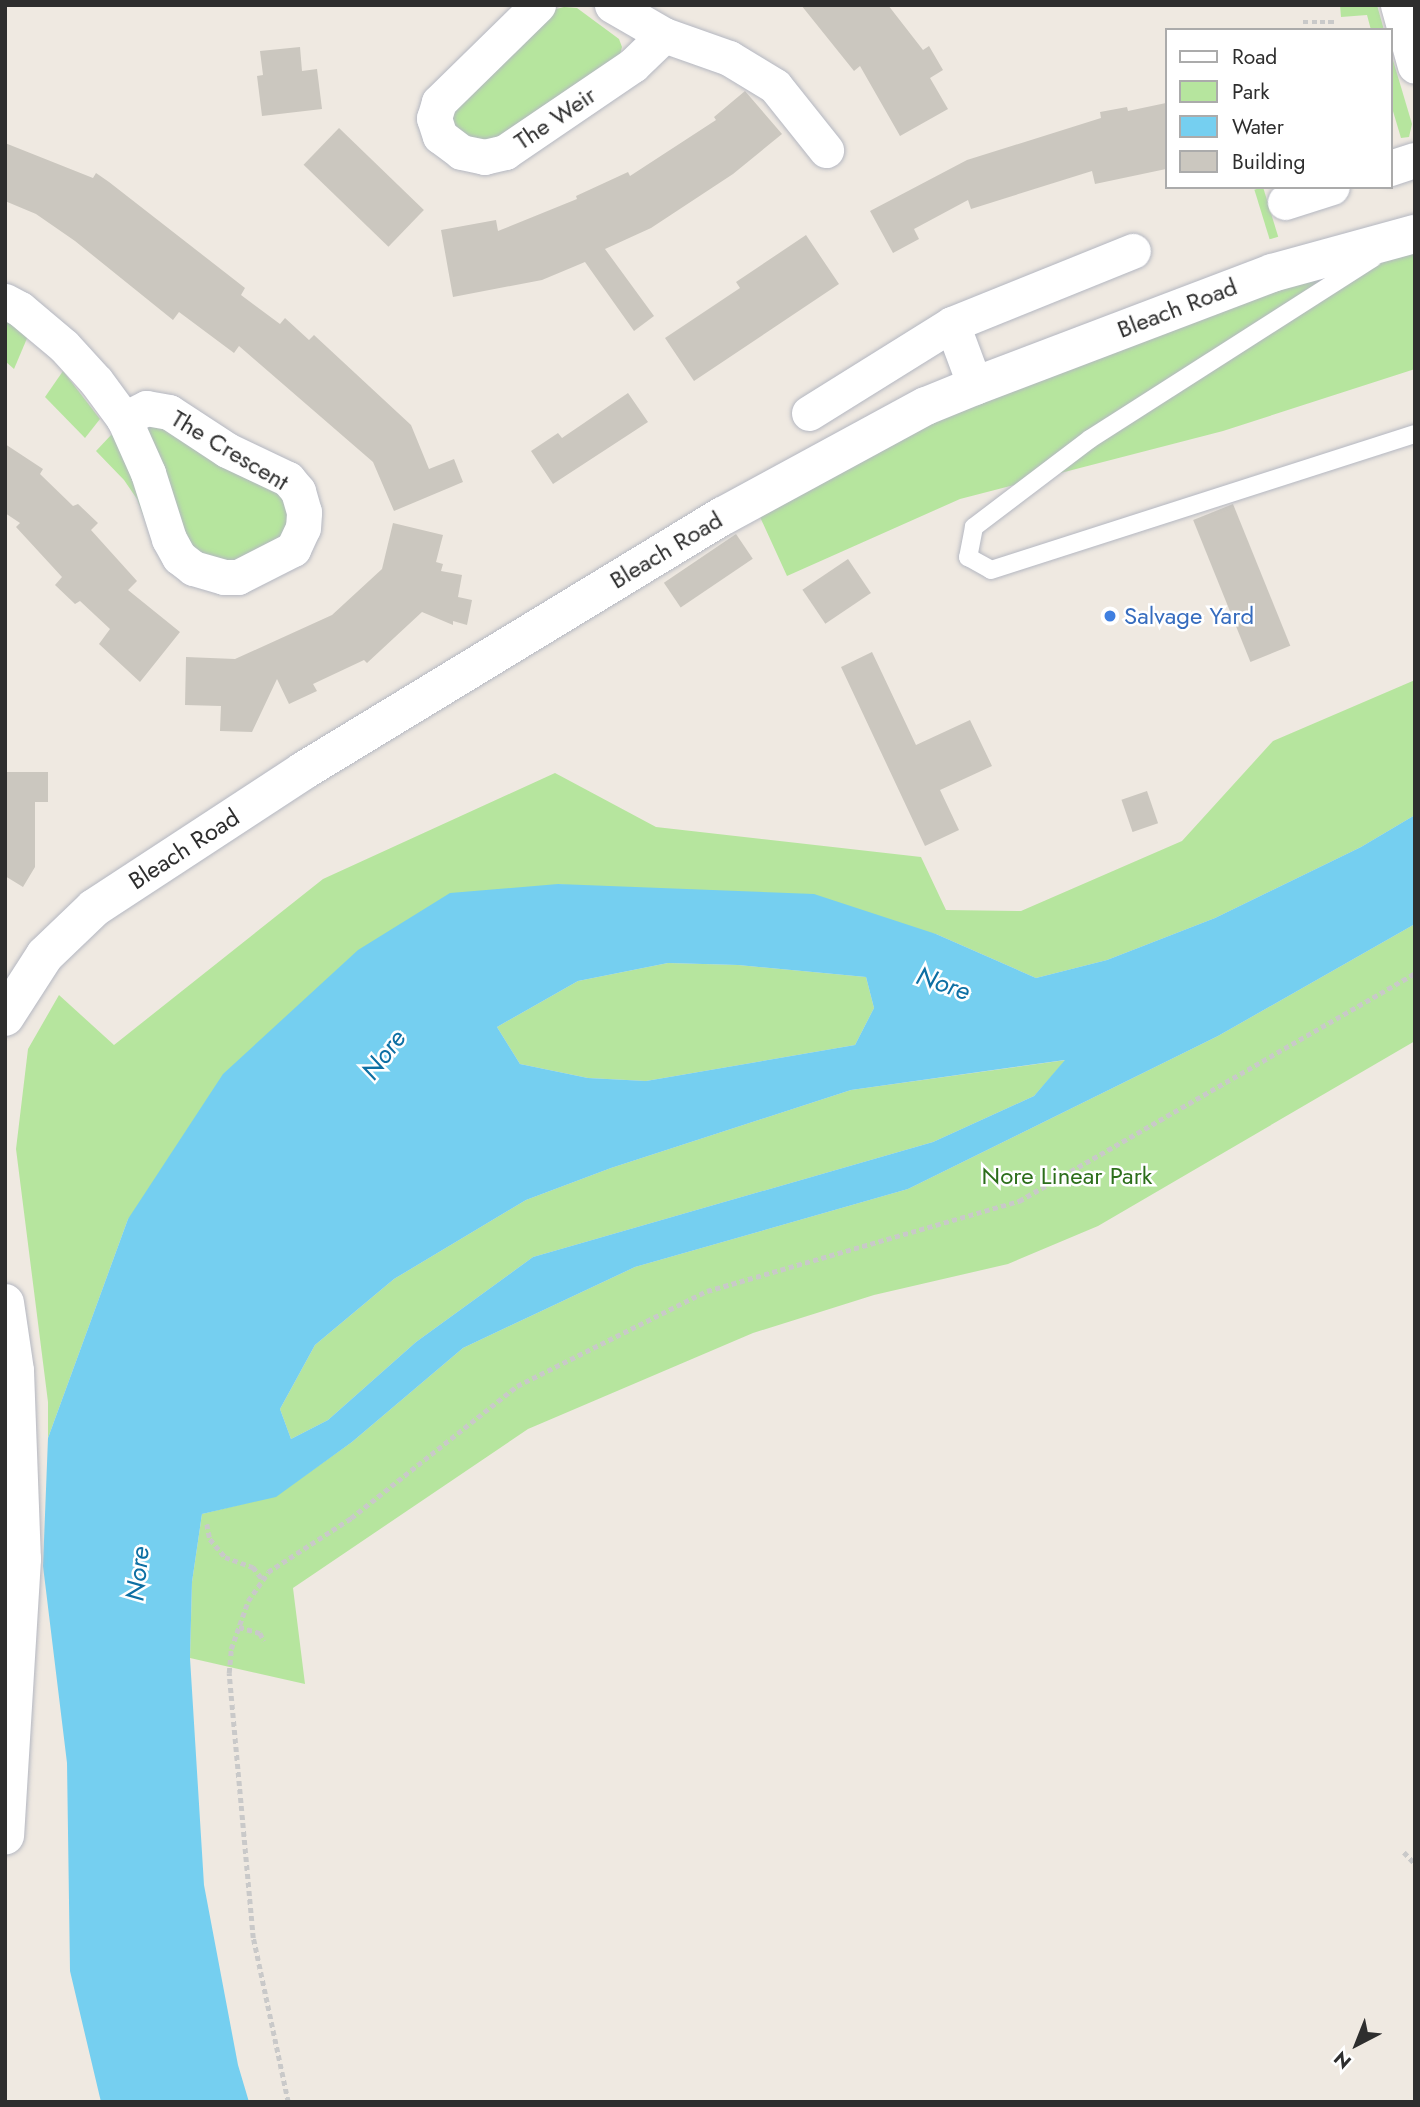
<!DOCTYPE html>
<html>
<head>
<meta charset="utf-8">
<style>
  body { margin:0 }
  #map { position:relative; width:1420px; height:2107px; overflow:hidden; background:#efe9e1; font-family:Jost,sans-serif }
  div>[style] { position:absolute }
  .green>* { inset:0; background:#b6e59e; transform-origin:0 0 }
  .water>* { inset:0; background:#75cff0 }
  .building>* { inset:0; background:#cbc7bf; transform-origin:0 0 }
  .path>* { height:4.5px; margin-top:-2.25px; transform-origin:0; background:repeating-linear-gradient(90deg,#c9c9c9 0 5px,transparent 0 8.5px) }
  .roads { filter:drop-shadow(0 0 2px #b4b7c1) drop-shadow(0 0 2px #b4b7c1) }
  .service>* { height:18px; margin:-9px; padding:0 9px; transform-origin:9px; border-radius:9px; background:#fff }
  .minor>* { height:35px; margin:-17.5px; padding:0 17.5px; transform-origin:17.5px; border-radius:17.5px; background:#fff }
  .tertiary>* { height:38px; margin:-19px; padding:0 19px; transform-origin:19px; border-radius:19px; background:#fff }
  .dots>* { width:19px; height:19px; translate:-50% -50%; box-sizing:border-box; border:4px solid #fff; border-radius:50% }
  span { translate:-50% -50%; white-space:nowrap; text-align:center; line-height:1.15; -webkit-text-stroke:5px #fff; paint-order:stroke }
  .street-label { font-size:24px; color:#2e2e2e }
  .shop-label { font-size:24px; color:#366cbe }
  .left { translate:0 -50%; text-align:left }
  .park-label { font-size:24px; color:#2c6e1b }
  .water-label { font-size:26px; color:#0d6fa3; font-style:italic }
  .frame { position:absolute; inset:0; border:7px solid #2e2e2e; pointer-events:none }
  .legend { position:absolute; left:1165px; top:28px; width:228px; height:161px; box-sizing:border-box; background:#fff; border:2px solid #ababab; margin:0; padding:9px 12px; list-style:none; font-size:21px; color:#2e2e2e }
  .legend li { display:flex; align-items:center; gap:14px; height:35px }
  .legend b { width:35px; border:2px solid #ababab }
  .north { position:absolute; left:1322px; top:2009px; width:70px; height:70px; -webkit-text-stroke:5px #fff; paint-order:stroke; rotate:222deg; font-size:19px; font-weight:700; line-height:28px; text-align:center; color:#2e2e2e }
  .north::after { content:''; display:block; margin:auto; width:24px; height:32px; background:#2e2e2e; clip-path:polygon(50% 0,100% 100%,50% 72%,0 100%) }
</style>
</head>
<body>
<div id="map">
  <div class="green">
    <div style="clip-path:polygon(1340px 5px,1377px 5px,1384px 30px,1371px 30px,1367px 15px,1341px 17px)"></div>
    <div style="clip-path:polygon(564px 7px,577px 8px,619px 39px,622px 47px,619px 58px,498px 141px,466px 143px,445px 110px,556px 9px)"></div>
    <div style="clip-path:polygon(1390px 50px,1412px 124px,1409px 137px,1401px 138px,1390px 101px)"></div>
    <div style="left:1263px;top:187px;width:52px;height:9px;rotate:73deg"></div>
    <div style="clip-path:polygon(1415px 251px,1415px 369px,1223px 431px,960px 499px,787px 576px,760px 517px,970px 403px,1272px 288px)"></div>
    <div style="clip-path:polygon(5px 320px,28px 336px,14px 369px,5px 361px)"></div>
    <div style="clip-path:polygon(63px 371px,100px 419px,85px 438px,45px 397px)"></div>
    <div style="clip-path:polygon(147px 426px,167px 427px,281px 493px,288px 510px,287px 527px,280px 542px,227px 568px,199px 559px,184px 541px,145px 430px)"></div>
    <div style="clip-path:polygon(112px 434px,130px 468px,151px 536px,137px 499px,124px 480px,96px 451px)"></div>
    <div style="clip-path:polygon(1415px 680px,1415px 815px,1361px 847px,1215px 918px,1107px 960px,1036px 978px,936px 934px,558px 884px,128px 1219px,48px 1438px,48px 1402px,16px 1149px,28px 1049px,59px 995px,114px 1045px,323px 879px,555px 773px,656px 827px,921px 857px,946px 910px,1021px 911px,1182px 841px,1273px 741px)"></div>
    <div style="clip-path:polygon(1415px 924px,1415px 1041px,1098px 1226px,1008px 1264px,874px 1295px,753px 1333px,528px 1429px,293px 1588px,305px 1684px,190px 1658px,192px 1582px,202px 1514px,276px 1496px,352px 1442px,463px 1348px,635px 1267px,908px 1189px,1218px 1036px)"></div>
    <div style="clip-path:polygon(668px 963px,738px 965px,866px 977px,874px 1008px,855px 1045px,646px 1081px,588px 1078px,520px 1064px,497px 1027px,578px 981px)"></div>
    <div style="clip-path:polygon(1066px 1060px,1034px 1096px,933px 1142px,533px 1257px,416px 1342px,328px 1420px,291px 1439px,280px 1409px,315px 1345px,394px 1279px,526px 1200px,611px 1168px,851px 1090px)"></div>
  </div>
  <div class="water">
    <div style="clip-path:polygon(evenodd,1415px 815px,1415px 924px,1218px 1036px,908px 1189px,635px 1267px,463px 1348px,352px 1442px,276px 1497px,202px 1514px,192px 1582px,190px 1658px,204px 1885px,238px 2065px,249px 2102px,101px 2102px,70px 1971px,67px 1763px,43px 1566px,48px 1438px,128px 1219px,223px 1074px,358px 950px,450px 893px,558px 884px,814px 894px,936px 934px,1036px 978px,1107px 960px,1215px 918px,1361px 847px,1415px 815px,668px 963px,738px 965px,866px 977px,874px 1008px,855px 1045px,646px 1081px,588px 1078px,520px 1064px,497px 1027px,578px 981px,668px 963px,1415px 815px,1065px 1060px,1034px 1096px,933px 1142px,533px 1257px,416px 1342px,328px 1420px,291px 1439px,280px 1409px,315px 1345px,394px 1279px,526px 1200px,611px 1168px,851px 1090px,1065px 1060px)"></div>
  </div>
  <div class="building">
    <div style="clip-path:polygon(801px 5px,888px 5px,923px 50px,929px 46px,943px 70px,930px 78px,948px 109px,900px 136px,860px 66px,854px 71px)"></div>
    <div style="clip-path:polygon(300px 47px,302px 71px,317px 69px,322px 109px,262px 116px,257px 76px,263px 75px,260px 51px)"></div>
    <div style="clip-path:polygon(745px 91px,782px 134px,733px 174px,651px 228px,605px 249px,654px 316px,634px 331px,585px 262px,542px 280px,453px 297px,441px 230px,496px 220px,498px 231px,577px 199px,576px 196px,628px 172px,630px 176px,716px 120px,714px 117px)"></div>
    <div style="clip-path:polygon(1166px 103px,1166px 169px,1095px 184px,1092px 171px,971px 209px,968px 200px,914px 229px,919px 239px,893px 253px,870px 211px,967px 160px,1101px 118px,1100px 112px,1127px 107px,1128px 111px)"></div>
    <div style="left:339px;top:128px;width:118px;height:51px;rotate:44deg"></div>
    <div style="clip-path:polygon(5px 143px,93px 178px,96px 173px,109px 182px,245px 288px,241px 295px,280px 324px,285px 318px,309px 340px,314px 335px,411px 425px,429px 469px,454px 459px,463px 482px,394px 511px,373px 462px,239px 346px,234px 353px,179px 312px,173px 320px,75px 241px,36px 214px,5px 201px)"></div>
    <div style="clip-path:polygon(806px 235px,839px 284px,694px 381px,665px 338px,740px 288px,736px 282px)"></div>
    <div style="clip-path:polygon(628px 393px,648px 422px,553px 484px,531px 451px,558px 433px,562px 438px)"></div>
    <div style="clip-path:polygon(5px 444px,43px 469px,40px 474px,73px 506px,78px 504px,98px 523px,91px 530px,137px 581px,128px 590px,180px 632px,140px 682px,99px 644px,110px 629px,80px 601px,75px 604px,55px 585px,62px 577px,16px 527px,20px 523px,5px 513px)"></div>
    <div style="left:1233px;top:504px;width:153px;height:43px;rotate:68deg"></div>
    <div style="clip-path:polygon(393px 523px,443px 535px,436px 562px,443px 564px,441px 571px,462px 575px,458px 597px,472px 600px,467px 625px,453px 621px,453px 625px,422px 612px,367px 663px,364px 660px,313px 684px,317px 691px,289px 704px,277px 679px,252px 732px,220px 731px,221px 706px,185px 705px,186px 657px,235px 659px,332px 615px,382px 569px)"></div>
    <div style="left:736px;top:534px;width:30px;height:87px;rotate:56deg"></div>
    <div style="left:848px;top:559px;width:41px;height:55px;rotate:56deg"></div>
    <div style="clip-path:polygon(872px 652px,916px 745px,970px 720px,992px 766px,940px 790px,959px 830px,925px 846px,841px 667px)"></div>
    <div style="clip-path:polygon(5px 772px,48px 772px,48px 802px,35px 802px,35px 867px,23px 887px,5px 876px)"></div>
    <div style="left:1147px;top:791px;width:34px;height:27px;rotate:71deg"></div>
  </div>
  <div class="path">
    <div style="left:1303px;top:22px;width:34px"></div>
    <div style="left:207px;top:1524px;width:15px;rotate:79deg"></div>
    <div style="left:210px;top:1539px;width:23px;rotate:50deg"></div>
    <div style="left:225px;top:1557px;width:30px;rotate:20deg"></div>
    <div style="left:253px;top:1567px;width:16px;rotate:52deg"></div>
    <div style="left:239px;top:1627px;width:22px;rotate:16deg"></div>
    <div style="left:260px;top:1633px;width:9px;rotate:63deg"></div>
    <div style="left:1404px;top:1852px;width:16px;rotate:47deg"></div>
    <div style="left:288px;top:2102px;width:168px;rotate:-102deg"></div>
    <div style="left:253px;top:1938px;width:266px;rotate:-95.2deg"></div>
    <div style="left:229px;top:1673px;width:24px;rotate:-85deg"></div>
    <div style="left:231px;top:1649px;width:51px;rotate:-70.5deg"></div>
    <div style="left:248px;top:1601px;width:35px;rotate:-55deg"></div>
    <div style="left:268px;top:1572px;width:99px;rotate:-33deg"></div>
    <div style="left:351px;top:1518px;width:212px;rotate:-38.5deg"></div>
    <div style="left:517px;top:1386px;width:212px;rotate:-26.6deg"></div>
    <div style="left:707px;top:1291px;width:325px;rotate:-16.1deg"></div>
    <div style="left:1019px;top:1201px;width:457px;rotate:-29.9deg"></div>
  </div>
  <div class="roads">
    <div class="service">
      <div style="left:1373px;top:258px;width:336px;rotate:147.4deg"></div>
      <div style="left:1090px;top:439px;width:146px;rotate:142.8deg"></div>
      <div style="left:974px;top:527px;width:31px;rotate:101deg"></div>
      <div style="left:968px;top:557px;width:26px;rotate:29deg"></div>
      <div style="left:991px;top:570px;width:445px;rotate:-17.8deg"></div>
    </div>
    <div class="minor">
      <div style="left:538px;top:5px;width:139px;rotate:135.6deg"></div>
      <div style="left:439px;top:102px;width:17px;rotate:107deg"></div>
      <div style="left:434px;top:118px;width:19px;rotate:72deg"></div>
      <div style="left:440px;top:136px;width:26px;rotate:37deg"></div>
      <div style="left:461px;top:152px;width:24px;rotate:12deg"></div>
      <div style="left:484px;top:157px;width:22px;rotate:-13deg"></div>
      <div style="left:505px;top:152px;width:155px;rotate:-34.2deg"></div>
      <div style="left:633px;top:65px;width:43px;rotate:-44.1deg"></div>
      <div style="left:612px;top:5px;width:60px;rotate:30deg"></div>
      <div style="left:664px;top:35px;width:69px;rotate:19.5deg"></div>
      <div style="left:729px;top:58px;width:54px;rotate:31.3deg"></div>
      <div style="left:775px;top:86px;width:82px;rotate:51.4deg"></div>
      <div style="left:1398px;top:5px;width:63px;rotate:74.4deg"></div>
      <div style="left:1390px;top:168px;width:26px;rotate:-18deg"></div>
      <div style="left:1285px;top:202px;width:49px;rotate:-17.7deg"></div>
      <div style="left:5px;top:301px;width:17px;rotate:28deg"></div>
      <div style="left:20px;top:309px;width:57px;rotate:40.1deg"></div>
      <div style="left:64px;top:346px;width:47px;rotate:47.6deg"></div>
      <div style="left:96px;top:381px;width:47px;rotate:53.6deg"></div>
      <div style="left:124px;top:419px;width:59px;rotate:66deg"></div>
      <div style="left:148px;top:473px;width:69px;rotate:72.3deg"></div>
      <div style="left:169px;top:539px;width:21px;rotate:61deg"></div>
      <div style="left:179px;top:557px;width:18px;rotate:38deg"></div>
      <div style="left:193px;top:568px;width:32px;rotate:16deg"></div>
      <div style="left:224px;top:577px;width:14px"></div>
      <div style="left:238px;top:577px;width:62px;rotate:-27deg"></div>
      <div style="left:293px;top:549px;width:23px;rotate:-65deg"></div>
      <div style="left:303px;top:528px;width:16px;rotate:-86deg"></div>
      <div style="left:304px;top:512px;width:22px;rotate:-106deg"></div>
      <div style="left:298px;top:491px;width:16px;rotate:-130deg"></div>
      <div style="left:288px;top:479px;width:68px;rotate:-154.6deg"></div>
      <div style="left:227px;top:450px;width:69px;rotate:-146.8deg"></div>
      <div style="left:169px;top:412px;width:23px;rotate:-170deg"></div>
      <div style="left:146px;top:408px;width:25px;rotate:153deg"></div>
      <div style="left:952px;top:324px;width:66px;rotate:69.6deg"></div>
      <div style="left:809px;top:413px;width:168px;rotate:-31.9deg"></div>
      <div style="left:952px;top:324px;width:195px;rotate:-22deg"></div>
    </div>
    <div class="tertiary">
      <div style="left:5px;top:1017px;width:74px;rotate:-57.2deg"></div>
      <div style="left:45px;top:955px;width:68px;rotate:-43.8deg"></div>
      <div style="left:94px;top:908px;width:250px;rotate:-33.2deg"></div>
      <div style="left:303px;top:771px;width:491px;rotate:-31.3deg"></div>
      <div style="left:723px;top:516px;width:231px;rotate:-28.5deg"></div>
      <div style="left:926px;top:406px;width:53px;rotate:-22.2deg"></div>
      <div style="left:975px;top:386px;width:318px;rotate:-20.8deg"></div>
      <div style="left:1272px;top:273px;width:148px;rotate:-15.3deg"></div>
      <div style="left:5px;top:1303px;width:69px;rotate:81.6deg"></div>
      <div style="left:15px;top:1371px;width:188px;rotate:87.9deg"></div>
      <div style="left:22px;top:1559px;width:277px;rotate:93.5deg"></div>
    </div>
  </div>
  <div class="dots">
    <div style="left:1110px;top:616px;background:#3f7fe0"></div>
  </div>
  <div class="street-label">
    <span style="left:555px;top:118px;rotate:-34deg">The Weir</span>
    <span style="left:1177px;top:308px;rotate:-21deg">Bleach Road</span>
    <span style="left:230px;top:450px;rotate:31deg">The Crescent</span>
    <span style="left:666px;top:550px;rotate:-31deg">Bleach Road</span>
    <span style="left:184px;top:849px;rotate:-33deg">Bleach Road</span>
  </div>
  <div class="shop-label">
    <span class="left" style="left:1124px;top:616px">Salvage Yard</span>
  </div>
  <div class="park-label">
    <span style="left:1067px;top:1176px">Nore Linear Park</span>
  </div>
  <div class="water-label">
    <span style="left:943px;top:984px;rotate:19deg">Nore</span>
    <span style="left:384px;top:1055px;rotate:-53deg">Nore</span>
    <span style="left:138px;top:1574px;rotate:-84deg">Nore</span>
  </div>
  <div class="frame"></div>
  <ul class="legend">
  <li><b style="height:9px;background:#fff"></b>Road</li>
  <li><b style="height:19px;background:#b6e59e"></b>Park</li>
  <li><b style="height:19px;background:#75cff0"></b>Water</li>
  <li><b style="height:19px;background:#cbc7bf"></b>Building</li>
  </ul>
  <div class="north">N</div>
</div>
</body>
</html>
